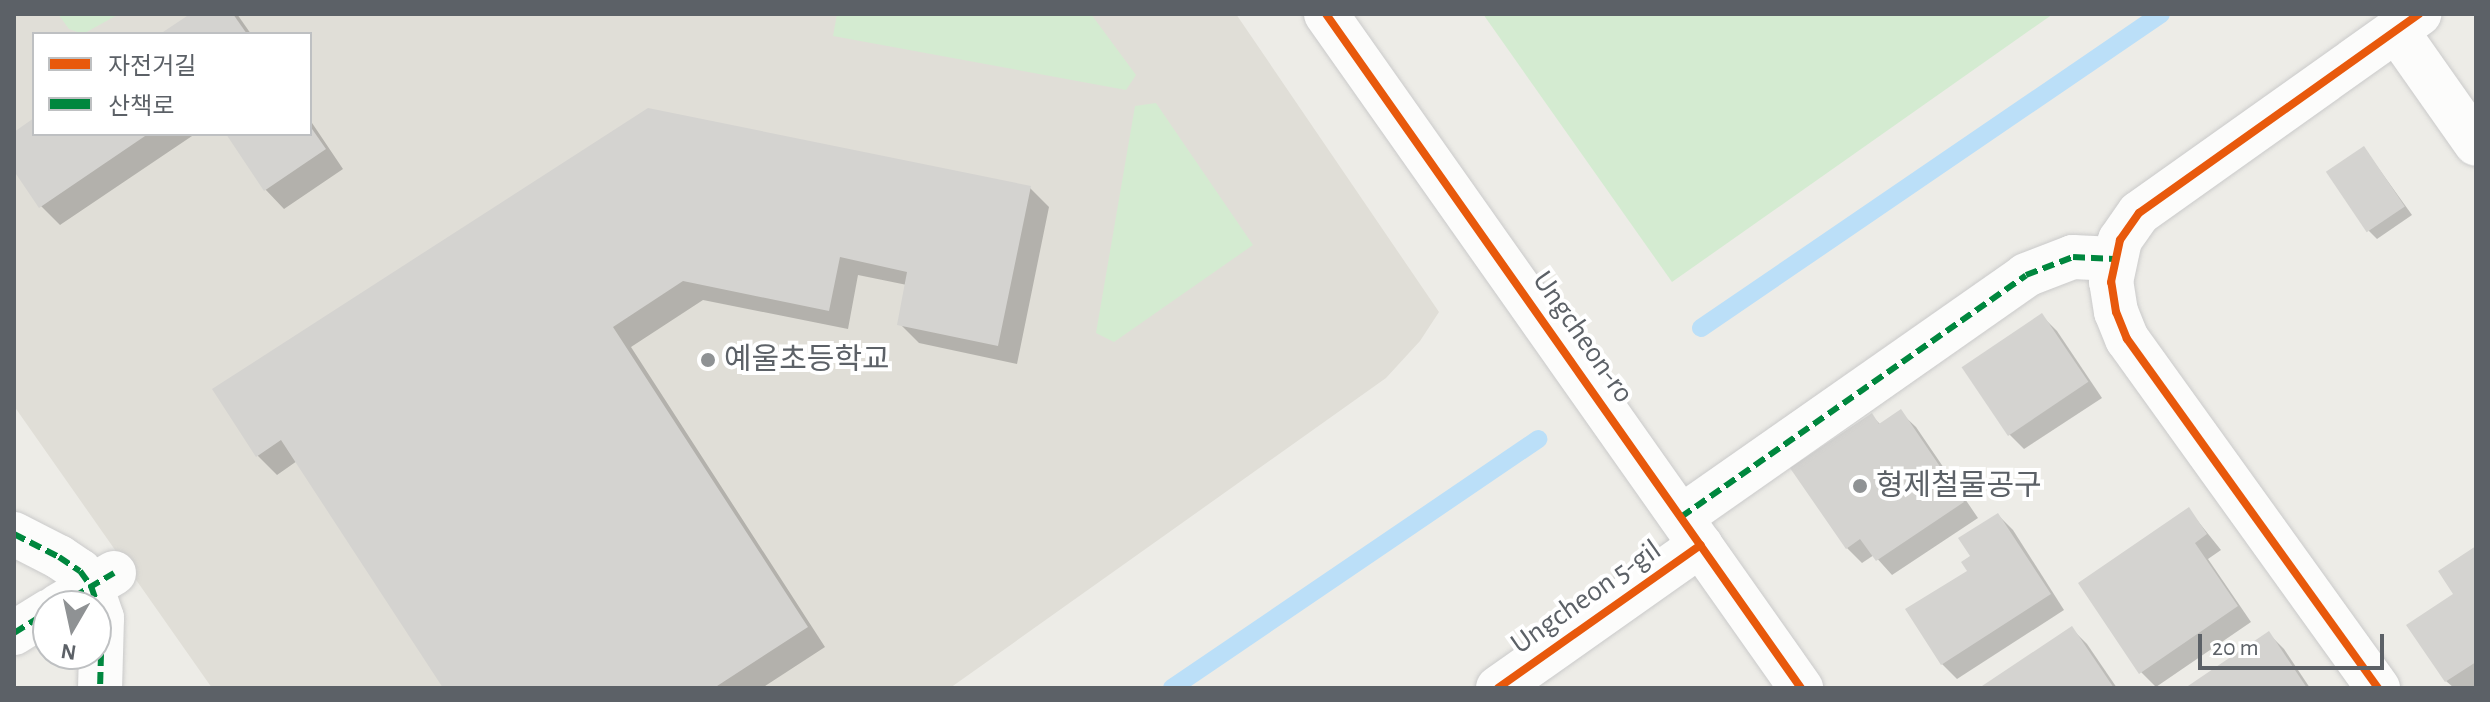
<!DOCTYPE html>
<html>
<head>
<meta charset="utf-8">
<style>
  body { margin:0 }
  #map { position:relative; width:2490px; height:702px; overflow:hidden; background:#edece7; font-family:"Alegreya Sans","Noto Sans KR",sans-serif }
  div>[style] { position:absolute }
  .education>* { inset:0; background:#e0ded7 }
  .green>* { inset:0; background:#d4ebd1 }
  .shadow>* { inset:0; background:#0003 }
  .stream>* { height:18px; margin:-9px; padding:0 9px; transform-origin:9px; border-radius:9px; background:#bbdff8 }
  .building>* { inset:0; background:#d4d3d0; transform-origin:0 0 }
  .roads { filter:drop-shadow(0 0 2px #cacaca) drop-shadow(0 0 2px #cacaca) }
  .pedestrian>* { height:44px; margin:-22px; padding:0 22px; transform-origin:22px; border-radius:22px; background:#fcfcfb }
  .minor>* { height:44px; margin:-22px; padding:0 22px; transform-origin:22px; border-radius:22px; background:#fcfcfb }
  .quiet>* { height:6px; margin-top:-3px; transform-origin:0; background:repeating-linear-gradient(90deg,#00873e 0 12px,transparent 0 18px) }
  .cycleway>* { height:8px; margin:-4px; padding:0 4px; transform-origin:4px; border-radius:4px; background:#e8590c }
  .dots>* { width:22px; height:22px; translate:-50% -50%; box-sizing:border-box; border:4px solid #fff; border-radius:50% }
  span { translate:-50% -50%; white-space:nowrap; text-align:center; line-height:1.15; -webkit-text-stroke:8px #fff; paint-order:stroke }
  .street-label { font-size:30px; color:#5c6167 }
  .poi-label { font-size:30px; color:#5c6167 }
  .left { translate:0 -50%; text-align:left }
  .frame { position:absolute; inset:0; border:16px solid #5c6167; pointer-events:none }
  .legend { position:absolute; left:32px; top:32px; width:280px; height:104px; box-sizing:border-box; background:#fff; border:2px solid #bec0c2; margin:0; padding:10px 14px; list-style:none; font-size:24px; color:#5c6167 }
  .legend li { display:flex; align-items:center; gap:16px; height:40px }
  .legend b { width:40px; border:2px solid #bec0c2 }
  .north { position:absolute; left:32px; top:590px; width:80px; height:80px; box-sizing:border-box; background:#fff; border:2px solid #bec0c2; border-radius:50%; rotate:189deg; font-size:22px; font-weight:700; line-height:32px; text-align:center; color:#5c6167 }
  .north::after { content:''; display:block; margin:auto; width:28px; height:36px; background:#8f9294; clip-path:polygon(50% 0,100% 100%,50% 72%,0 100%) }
  .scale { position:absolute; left:2198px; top:634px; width:186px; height:36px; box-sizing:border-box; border:4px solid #5c6167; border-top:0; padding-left:10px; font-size:24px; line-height:28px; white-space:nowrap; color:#5c6167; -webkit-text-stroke:6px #fff; paint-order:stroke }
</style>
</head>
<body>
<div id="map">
  <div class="education">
    <div style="clip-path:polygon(evenodd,14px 14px,1236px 14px,1439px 312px,1420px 341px,1386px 378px,950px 688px,212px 688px,14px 406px,14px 14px,34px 34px,310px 34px,310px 134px,34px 134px,34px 34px)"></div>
  </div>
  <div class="green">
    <div style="clip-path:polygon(58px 14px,119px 14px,83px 34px,69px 29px)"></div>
    <div style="clip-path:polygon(837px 14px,1091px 14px,1136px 75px,1126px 90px,833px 36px)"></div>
    <div style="clip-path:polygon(1483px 14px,2053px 14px,1672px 282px)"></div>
    <div style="clip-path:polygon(1156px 103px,1253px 245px,1114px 342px,1096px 333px,1135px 106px)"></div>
  </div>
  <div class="shadow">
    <div style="clip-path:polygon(193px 14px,237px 14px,251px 34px,163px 34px)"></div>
    <div style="clip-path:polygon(310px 120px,343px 169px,284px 209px,265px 189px,228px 134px,310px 134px)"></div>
    <div style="clip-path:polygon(34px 121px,34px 134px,195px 134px,60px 225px,41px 206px,14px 167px,14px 134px)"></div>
    <div style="clip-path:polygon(2364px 148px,2412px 215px,2377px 239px,2369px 231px)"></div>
    <div style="clip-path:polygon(1030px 188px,1049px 207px,1017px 364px,919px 343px,900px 324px,907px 285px,858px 275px,848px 329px,703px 300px,631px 347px,825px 647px,762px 688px,445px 688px,297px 461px,277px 475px,258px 456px,214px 390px)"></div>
    <div style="clip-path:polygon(2042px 316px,2057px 331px,2102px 398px,2024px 449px,2009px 434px,1964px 367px)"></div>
    <div style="clip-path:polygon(1900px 412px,1916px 427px,1978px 518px,1892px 575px,1874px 555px,1862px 563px,1847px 548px,1872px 416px,1881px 425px)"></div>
    <div style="clip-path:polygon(2189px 510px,2221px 550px,2208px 559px,2251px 622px,2156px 687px,2141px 672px)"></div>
    <div style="clip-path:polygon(1998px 515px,2013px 530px,2064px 610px,1957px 679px,1942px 664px,1973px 557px)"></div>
    <div style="clip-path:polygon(2476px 548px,2476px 686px,2454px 688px,2446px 681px,2455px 595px)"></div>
    <div style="clip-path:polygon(2072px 629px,2087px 644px,2117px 688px,1983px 688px)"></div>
    <div style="clip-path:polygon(2269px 634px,2284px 649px,2310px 688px,2188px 688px)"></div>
  </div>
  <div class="stream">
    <div style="left:1701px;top:328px;width:557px;rotate:-34.32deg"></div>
    <div style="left:1172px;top:688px;width:443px;rotate:-34.2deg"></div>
  </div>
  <div class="building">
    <div style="clip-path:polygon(190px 14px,233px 14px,247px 34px,160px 34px)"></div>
    <div style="clip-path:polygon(648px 108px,1031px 186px,998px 346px,897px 325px,907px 272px,840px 257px,829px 311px,683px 281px,613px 327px,808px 627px,714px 688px,443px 688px,281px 440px,256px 457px,212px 389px)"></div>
    <div style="clip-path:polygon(34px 118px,34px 134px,148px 134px,39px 208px,14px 171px,14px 132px)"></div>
    <div style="clip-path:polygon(310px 126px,326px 149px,264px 191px,226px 134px,310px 134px)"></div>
    <div style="left:2364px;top:146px;width:73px;height:46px;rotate:56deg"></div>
    <div style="left:2042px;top:313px;width:83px;height:97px;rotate:56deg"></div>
    <div style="clip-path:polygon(1901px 409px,1964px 502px,1876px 561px,1860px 539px,1846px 549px,1790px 468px,1872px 413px,1879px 424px)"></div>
    <div style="clip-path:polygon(2189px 507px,2207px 534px,2195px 543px,2238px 606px,2139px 674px,2078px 583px)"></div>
    <div style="clip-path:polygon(1998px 513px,2051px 594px,1941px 665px,1905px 609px,1967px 571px,1961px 562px,1970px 556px,1958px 538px)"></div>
    <div style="clip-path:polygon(2476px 546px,2476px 662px,2445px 682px,2406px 625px,2453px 594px,2438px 571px)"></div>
    <div style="clip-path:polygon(2072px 626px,2114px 688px,1979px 688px)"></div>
    <div style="clip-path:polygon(2269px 631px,2307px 688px,2185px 688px)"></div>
  </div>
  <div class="roads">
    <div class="pedestrian">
      <div style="left:1681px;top:517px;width:421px;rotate:-35deg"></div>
      <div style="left:2026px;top:275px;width:50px;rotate:-21deg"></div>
      <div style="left:2073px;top:257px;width:41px;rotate:2.8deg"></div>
      <div style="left:14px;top:534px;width:51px;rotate:27.1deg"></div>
      <div style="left:59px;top:557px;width:25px;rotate:34deg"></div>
      <div style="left:80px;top:571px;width:19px;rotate:54deg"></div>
      <div style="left:91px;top:586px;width:34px;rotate:71deg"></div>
      <div style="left:102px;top:618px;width:70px;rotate:91.6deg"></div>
      <div style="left:58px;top:606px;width:65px;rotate:-30.5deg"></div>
      <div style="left:14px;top:633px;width:40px;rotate:-32deg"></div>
    </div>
    <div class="minor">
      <div style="left:1326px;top:14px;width:825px;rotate:54.83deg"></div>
      <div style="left:2396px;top:30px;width:139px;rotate:54.9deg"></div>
      <div style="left:1498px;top:688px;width:248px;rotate:-35.2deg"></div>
      <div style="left:2378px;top:688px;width:430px;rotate:-125.7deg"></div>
      <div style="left:2127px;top:339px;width:29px;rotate:-112deg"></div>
      <div style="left:2116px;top:312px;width:30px;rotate:-99deg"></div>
      <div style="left:2111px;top:282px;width:43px;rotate:-77.9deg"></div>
      <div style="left:2120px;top:240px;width:33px;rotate:-55deg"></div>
      <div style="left:2139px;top:213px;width:344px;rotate:-35.4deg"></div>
    </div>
  </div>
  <div class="quiet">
    <div style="left:1681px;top:517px;width:421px;rotate:-35deg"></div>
    <div style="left:2026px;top:275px;width:50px;rotate:-21deg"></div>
    <div style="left:2073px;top:257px;width:41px;rotate:2.8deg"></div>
    <div style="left:14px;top:534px;width:51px;rotate:27.1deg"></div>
    <div style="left:59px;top:557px;width:25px;rotate:34deg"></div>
    <div style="left:80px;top:571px;width:19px;rotate:54deg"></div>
    <div style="left:91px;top:586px;width:34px;rotate:71deg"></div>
    <div style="left:102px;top:618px;width:70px;rotate:91.6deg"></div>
    <div style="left:58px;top:606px;width:65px;rotate:-30.5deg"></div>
    <div style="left:14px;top:633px;width:40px;rotate:-32deg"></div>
  </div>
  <div class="cycleway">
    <div style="left:1326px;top:14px;width:825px;rotate:54.83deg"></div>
    <div style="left:1498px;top:688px;width:248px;rotate:-35.2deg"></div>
    <div style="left:2378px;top:688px;width:430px;rotate:-125.7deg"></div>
    <div style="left:2127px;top:339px;width:29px;rotate:-112deg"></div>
    <div style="left:2116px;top:312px;width:30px;rotate:-99deg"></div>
    <div style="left:2111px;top:282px;width:43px;rotate:-77.9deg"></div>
    <div style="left:2120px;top:240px;width:33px;rotate:-55deg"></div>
    <div style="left:2139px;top:213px;width:344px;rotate:-35.4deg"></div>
  </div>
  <div class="dots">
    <div style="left:708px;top:360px;background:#8f9294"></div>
    <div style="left:1860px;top:486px;background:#8f9294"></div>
  </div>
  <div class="street-label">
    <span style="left:1583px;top:337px;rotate:55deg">Ungcheon-ro</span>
    <span style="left:1586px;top:597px;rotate:-35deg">Ungcheon 5-gil</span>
  </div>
  <div class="poi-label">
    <span class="left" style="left:724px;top:360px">예울초등학교</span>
    <span class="left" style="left:1876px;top:486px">형제철물공구</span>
  </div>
  <div class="frame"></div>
  <ul class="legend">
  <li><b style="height:10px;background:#e8590c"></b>자전거길</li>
  <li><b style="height:10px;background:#00873e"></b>산책로</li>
  </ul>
  <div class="north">N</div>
  <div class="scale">20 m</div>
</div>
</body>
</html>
